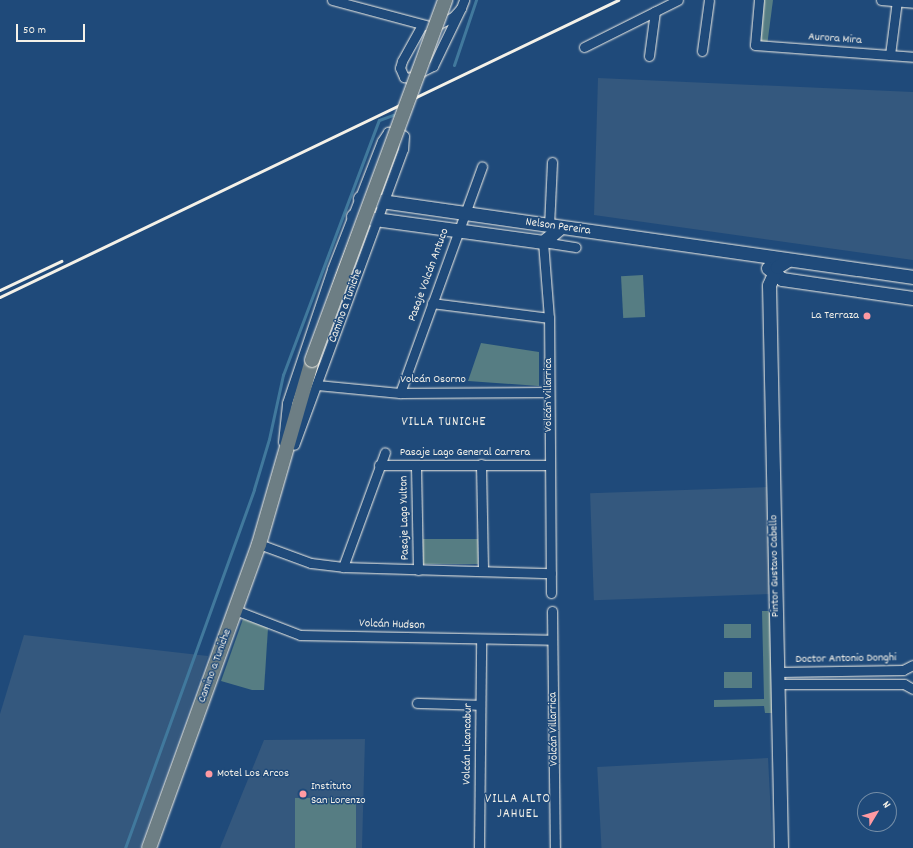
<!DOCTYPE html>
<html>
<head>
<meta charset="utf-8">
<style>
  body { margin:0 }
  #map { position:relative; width:913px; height:848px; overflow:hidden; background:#1f4a7a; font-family:Dekko,sans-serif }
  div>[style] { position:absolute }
  .built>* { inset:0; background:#34587e; transform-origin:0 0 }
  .green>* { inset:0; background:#567d83; transform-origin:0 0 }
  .stream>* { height:3px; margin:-1.5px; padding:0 1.5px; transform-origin:1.5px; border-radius:1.5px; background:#41799d }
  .roads { filter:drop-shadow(0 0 1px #f4f1e8) drop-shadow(0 0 1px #f4f1e8) }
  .street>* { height:9px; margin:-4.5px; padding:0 4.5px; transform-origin:4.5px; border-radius:4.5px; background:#1f4a7a }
  .secondary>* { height:13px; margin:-6.5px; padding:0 6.5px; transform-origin:6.5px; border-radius:6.5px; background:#1f4a7a }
  .primary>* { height:14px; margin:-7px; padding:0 7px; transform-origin:7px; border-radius:7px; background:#6d7e84 }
  .rail>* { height:3px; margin:-1.5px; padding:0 1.5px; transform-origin:1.5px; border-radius:1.5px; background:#f4f1e8 }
  .bridges { filter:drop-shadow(0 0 1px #f4f1e8) drop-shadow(0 0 1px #f4f1e8) }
  .primary-bridge>* { height:14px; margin:-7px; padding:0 7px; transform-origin:7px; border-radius:7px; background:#6d7e84 }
  .dots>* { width:11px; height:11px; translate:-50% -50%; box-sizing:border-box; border:2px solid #1f4a7a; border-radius:50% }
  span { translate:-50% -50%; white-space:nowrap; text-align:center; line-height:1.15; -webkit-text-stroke:3px #1f4a7a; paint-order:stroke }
  .street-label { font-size:12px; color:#f4f1e8 }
  .poi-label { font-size:12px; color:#f4f1e8 }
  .right { translate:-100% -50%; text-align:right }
  .left { translate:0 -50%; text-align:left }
  .neighbourhood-label { font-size:13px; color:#f4f1e8; letter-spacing:1px }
  .north { position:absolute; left:857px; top:792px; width:40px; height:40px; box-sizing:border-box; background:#1f4a7a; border:1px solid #748da6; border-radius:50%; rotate:52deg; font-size:11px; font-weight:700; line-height:16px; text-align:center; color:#f4f1e8 }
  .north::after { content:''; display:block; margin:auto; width:14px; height:18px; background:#ff9aa2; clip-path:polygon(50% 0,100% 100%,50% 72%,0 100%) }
  .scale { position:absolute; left:16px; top:24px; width:69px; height:18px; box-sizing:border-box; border:2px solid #f4f1e8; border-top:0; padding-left:5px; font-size:12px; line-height:14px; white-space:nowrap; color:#f4f1e8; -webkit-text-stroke:3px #1f4a7a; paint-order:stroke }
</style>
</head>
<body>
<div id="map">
  <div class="built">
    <div style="clip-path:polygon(598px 78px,913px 92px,913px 260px,594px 215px)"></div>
    <div style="left:768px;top:487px;width:107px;height:178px;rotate:88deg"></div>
    <div style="clip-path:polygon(24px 635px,208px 656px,140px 848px,0 848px,0 714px)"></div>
    <div style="clip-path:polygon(365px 739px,362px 848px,220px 848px,264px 740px)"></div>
    <div style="left:768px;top:758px;width:90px;height:171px;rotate:87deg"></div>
  </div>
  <div class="green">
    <div style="clip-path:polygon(759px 0,773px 0,767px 46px,755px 45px)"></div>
    <div style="left:643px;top:275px;width:42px;height:22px;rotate:87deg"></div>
    <div style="clip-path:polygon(481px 343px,539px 352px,539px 386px,468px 381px)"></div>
    <div style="left:421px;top:539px;width:57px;height:25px"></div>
    <div style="clip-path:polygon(762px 611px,770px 611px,772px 713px,765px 713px,764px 706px,714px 707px,714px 700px,764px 699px)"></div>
    <div style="clip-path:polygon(243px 619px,268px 628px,264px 690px,252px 690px,221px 681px)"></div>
    <div style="left:724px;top:624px;width:27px;height:14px"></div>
    <div style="left:724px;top:672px;width:28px;height:16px"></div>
    <div style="left:295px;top:798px;width:61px;height:50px"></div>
  </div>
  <div class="stream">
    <div style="left:454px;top:65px;width:69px;rotate:-71.3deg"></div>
    <div style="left:125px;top:848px;width:381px;rotate:-70.2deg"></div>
    <div style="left:254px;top:489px;width:52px;rotate:-73.3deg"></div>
    <div style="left:269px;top:439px;width:66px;rotate:-77.7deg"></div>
    <div style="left:283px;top:375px;width:272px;rotate:-69.4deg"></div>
    <div style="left:379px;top:120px;width:15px;rotate:-20deg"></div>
  </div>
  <div class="roads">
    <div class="street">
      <div style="left:332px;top:0;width:105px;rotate:15deg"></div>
      <div style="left:433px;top:27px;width:22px;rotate:-27deg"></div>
      <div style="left:453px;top:17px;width:12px;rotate:-48deg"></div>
      <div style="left:461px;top:8px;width:9px;rotate:-69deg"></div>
      <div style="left:759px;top:0;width:45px;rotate:95.1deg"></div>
      <div style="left:755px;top:45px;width:158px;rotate:4.3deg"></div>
      <div style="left:881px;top:0;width:32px;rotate:5deg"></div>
      <div style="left:422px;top:25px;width:41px;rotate:119.1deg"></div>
      <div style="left:402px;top:61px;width:7px;rotate:106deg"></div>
      <div style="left:400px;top:68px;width:10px;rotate:66deg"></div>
      <div style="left:404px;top:77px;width:5px;rotate:11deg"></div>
      <div style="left:409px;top:78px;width:27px;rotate:-27deg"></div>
      <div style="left:433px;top:66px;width:64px;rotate:-64.2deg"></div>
      <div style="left:584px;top:47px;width:105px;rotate:-26.6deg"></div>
      <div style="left:702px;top:51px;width:51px;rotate:-82.2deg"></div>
      <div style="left:890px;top:55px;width:55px;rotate:-82.7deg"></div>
      <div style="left:649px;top:56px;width:45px;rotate:-82.4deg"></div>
      <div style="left:549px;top:226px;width:64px;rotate:-87.3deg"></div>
      <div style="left:432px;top:303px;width:118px;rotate:7.3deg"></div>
      <div style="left:317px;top:385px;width:83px;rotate:5.5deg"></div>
      <div style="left:400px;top:393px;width:149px;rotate:-0.4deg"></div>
      <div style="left:400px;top:393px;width:241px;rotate:-70.1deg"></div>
      <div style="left:283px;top:442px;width:39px;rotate:-84deg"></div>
      <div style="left:287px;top:403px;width:141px;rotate:-71.4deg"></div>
      <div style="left:332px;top:269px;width:137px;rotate:-68.7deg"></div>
      <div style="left:382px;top:141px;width:11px;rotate:-56deg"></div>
      <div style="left:388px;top:132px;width:11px"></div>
      <div style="left:399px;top:132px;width:6px;rotate:39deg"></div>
      <div style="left:404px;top:136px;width:13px;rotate:94deg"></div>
      <div style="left:403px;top:149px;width:315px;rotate:110.2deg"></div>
      <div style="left:481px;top:464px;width:107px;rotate:88.9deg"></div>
      <div style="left:379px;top:465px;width:171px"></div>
      <div style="left:416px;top:466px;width:104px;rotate:88.9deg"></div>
      <div style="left:259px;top:544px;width:55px;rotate:20.1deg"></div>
      <div style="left:311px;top:563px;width:32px;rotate:7deg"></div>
      <div style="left:343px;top:567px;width:208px;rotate:1.7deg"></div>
      <div style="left:343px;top:567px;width:122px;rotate:-69.9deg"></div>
      <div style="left:551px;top:593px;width:275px;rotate:-90.4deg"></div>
      <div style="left:549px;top:318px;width:76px;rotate:-94.5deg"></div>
      <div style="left:543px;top:242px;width:33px;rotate:9deg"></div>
      <div style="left:235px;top:610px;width:70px;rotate:21deg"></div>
      <div style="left:300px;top:635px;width:252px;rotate:1.1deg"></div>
      <div style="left:552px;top:611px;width:237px;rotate:89.3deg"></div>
      <div style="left:778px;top:672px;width:125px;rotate:-0.9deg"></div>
      <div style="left:903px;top:670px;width:11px;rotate:-27deg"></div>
      <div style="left:778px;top:684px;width:126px"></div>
      <div style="left:904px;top:684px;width:10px;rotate:29deg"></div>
      <div style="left:417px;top:703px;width:63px;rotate:1.8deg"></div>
      <div style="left:479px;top:848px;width:208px;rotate:-89.4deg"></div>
    </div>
    <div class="secondary">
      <div style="left:360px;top:198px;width:559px;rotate:8.13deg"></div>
      <div style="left:353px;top:216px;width:192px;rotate:7.8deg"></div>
      <div style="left:543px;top:242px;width:23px;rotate:-40deg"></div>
      <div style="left:768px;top:268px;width:18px;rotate:38deg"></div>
      <div style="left:782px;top:279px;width:132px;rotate:8.3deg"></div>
      <div style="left:781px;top:848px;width:563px;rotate:-91.22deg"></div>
      <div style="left:769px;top:285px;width:20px;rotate:-66deg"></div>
      <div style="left:777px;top:267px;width:13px;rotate:-32deg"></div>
    </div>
    <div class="primary">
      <div style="left:149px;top:848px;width:323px;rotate:-70.1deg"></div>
      <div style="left:259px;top:544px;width:191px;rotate:-73.9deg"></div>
    </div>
  </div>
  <div class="rail">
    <div style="left:0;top:290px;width:68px;rotate:-25.4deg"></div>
    <div style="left:0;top:297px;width:686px;rotate:-25.67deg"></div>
  </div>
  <div class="bridges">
    <div class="primary-bridge">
      <div style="left:312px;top:360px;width:384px;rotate:-69.7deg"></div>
    </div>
  </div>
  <div class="dots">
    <div style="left:867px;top:316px;background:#ff9aa2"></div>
    <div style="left:209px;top:774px;background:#ff9aa2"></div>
    <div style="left:303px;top:794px;background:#ff9aa2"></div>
  </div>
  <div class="street-label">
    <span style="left:835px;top:39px;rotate:4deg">Aurora Mira</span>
    <span style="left:558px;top:227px;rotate:8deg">Nelson Pereira</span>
    <span style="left:429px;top:275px;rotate:-70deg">Pasaje Volcán Antuco</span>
    <span style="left:346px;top:306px;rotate:-70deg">Camino a Tuniche</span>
    <span style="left:433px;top:380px">Volcán Osorno</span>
    <span style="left:549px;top:395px;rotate:-90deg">Volcán Villarrica</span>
    <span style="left:465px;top:453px">Pasaje Lago General Carrera</span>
    <span style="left:405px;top:518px;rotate:-91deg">Pasaje Lago Yulton</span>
    <span style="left:775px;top:566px;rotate:-91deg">Pintor Gustavo Cabello</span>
    <span style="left:392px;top:625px;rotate:2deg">Volcán Hudson</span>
    <span style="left:846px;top:659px;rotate:-1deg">Doctor Antonio Donghi</span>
    <span style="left:215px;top:666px;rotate:-70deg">Camino a Tuniche</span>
    <span style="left:554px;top:729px;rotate:-91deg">Volcán Villarrica</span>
    <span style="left:468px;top:744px;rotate:-89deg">Volcán Licancabur</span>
  </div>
  <div class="poi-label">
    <span class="right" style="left:859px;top:316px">La Terraza</span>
    <span class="left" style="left:217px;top:774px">Motel Los Arcos</span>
    <span class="left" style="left:311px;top:794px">Instituto<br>San Lorenzo</span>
  </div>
  <div class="neighbourhood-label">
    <span style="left:444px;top:423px">VILLA TUNICHE</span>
    <span style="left:518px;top:808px">VILLA ALTO<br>JAHUEL</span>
  </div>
  <div class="north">N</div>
  <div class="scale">50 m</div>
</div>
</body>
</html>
